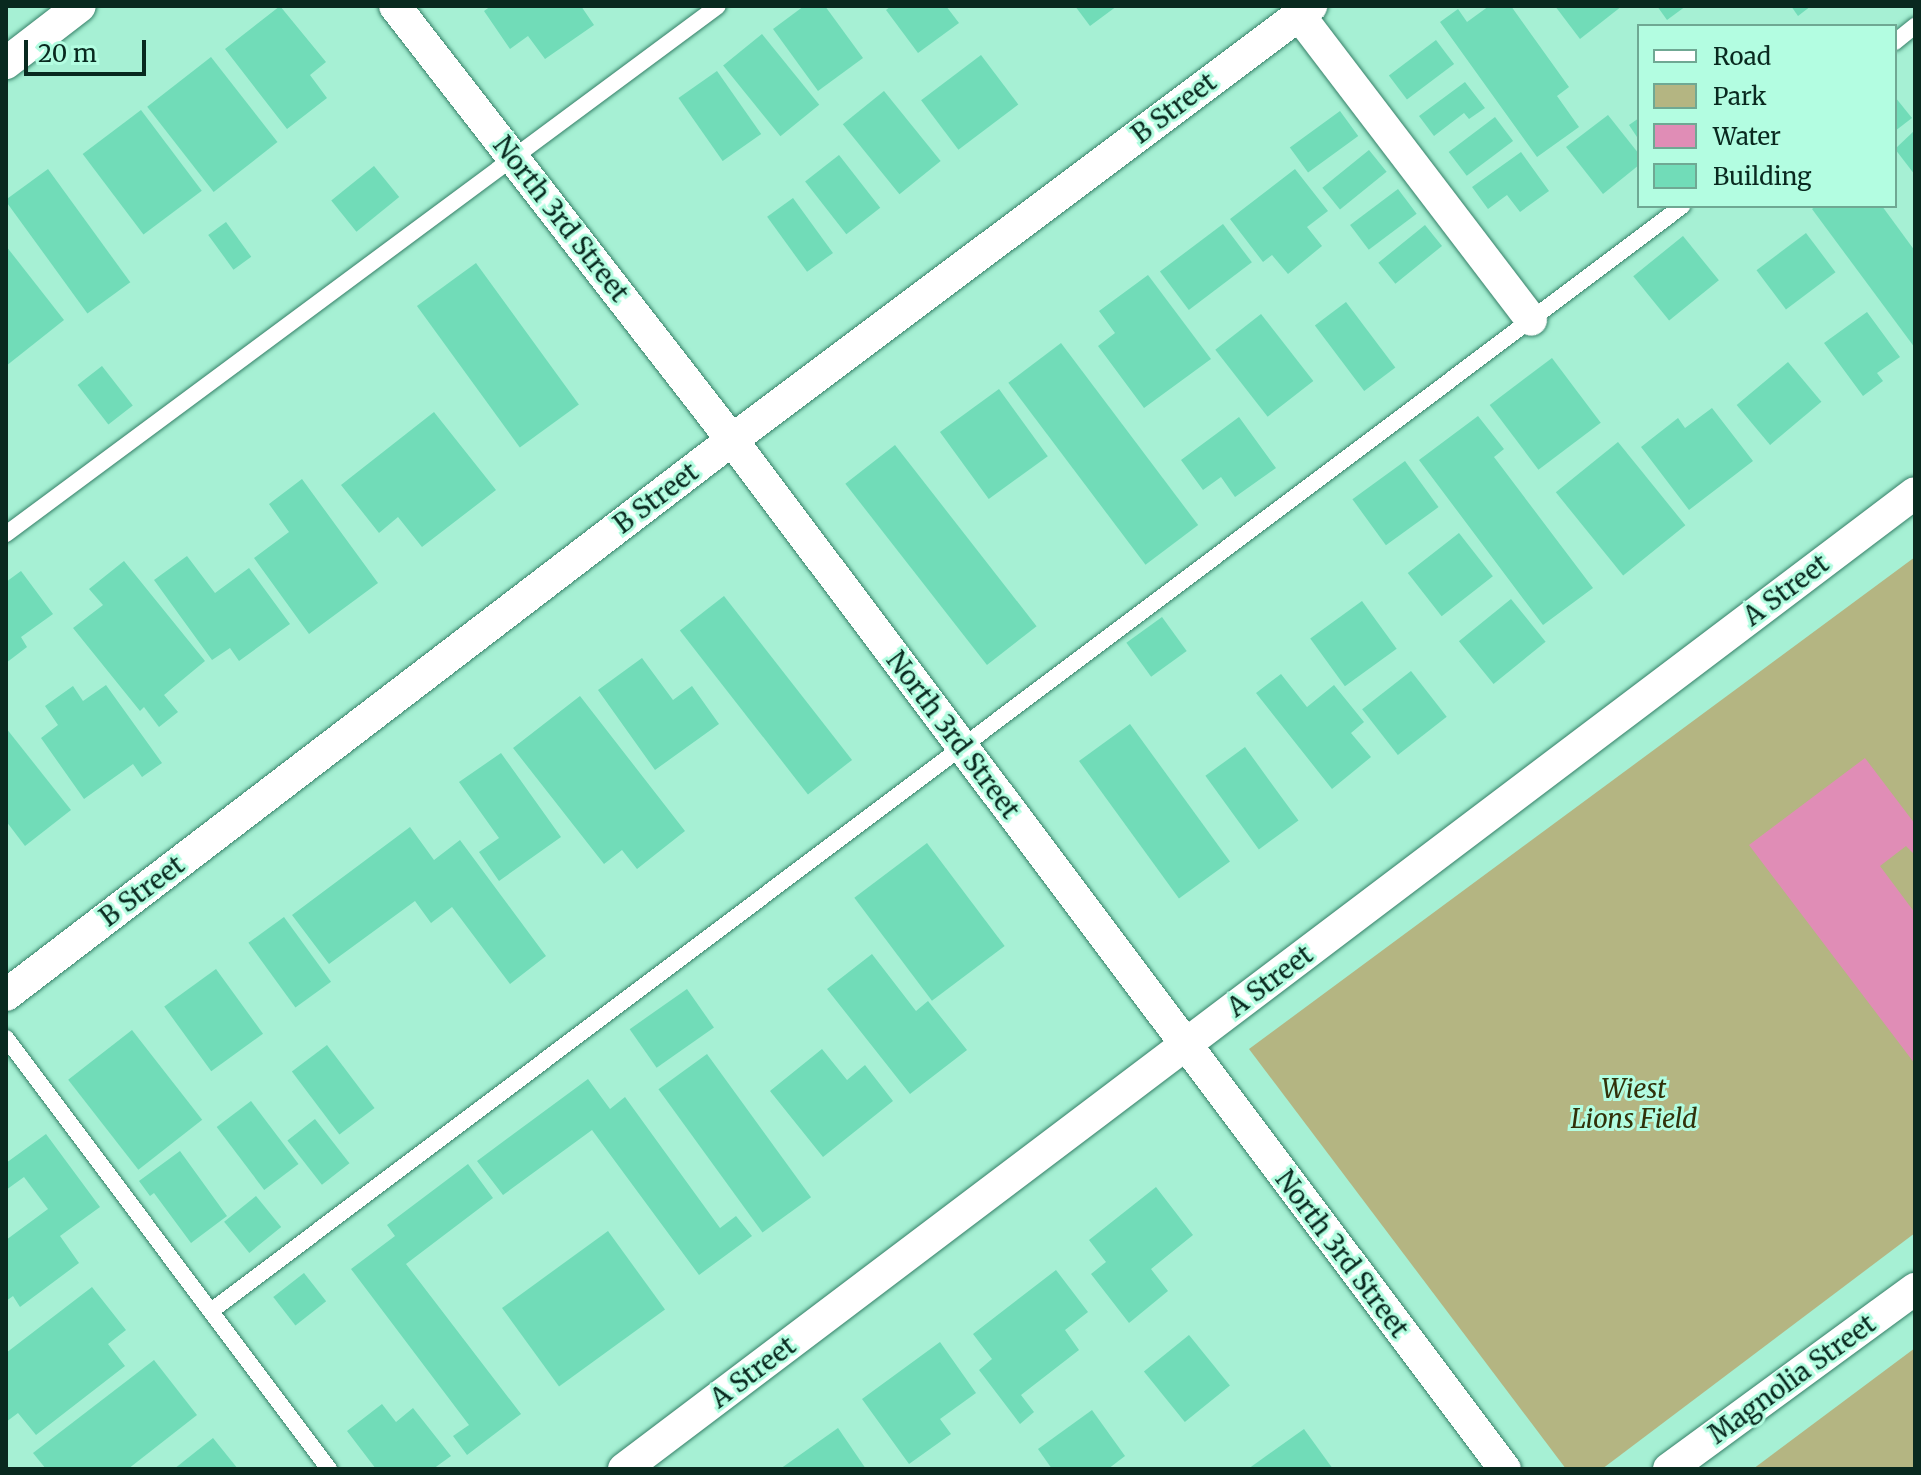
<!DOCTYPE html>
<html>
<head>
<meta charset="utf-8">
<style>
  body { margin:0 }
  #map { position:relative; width:1921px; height:1475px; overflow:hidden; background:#a6f0d4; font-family:Merriweather,serif }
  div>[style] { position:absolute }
  .green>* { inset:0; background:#b4b582 }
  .water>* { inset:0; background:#e08db6 }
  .building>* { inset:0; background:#71dcb8; transform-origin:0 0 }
  .roads { filter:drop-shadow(0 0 2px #368068) drop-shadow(0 0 2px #368068) }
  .lane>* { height:16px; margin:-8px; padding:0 8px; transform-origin:8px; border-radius:8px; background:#fff }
  .street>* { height:32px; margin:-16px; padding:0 16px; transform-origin:16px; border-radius:16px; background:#fff }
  span { translate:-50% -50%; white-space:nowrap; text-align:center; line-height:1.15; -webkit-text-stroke:6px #b3fde1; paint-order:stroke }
  .street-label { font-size:26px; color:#09291f }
  .park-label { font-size:26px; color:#31310a; font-style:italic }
  .frame { position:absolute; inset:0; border:8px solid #09291f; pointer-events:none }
  .legend { position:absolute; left:1637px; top:24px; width:260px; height:184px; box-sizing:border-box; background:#b3fde1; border:2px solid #6fa893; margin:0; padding:10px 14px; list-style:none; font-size:24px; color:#09291f }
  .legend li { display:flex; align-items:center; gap:16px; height:40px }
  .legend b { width:40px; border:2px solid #6fa893 }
  .scale { position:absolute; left:24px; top:40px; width:122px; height:36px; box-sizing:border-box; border:4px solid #09291f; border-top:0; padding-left:10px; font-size:24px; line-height:28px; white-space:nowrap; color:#09291f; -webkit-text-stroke:6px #b3fde1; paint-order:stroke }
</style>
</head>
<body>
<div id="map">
  <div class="green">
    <div style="clip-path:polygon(1915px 557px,1915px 1233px,1602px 1469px,1566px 1469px,1249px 1049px)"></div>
    <div style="clip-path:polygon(1915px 1348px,1915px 1469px,1753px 1469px)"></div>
  </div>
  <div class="water">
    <div style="clip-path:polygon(1865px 758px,1915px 824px,1915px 855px,1906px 846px,1880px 866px,1915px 913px,1915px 1064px,1749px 845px)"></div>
  </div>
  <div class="building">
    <div style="clip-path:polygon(280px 6px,326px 62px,310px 75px,327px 98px,287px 129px,225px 49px)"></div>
    <div style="clip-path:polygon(491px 6px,581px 6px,594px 25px,545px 59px,528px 36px,510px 49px,484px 11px)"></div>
    <div style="clip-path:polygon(804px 6px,825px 6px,863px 58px,818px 91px,773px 29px)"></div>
    <div style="clip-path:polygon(891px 6px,946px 6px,959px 23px,918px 53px,886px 10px)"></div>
    <div style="clip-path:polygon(1075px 6px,1117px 6px,1090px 26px)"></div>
    <div style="clip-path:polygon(1489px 6px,1511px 6px,1569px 87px,1557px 96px,1579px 127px,1537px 157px,1440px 22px,1458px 9px,1467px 22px)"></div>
    <div style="clip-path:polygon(1555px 6px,1622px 6px,1580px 39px)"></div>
    <div style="clip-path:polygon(1657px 6px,1686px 6px,1667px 20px)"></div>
    <div style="clip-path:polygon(1791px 6px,1811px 6px,1798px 16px)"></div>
    <div style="left:762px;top:34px;width:91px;height:50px;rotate:51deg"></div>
    <div style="left:1436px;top:40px;width:30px;height:59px;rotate:53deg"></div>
    <div style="left:981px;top:55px;width:62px;height:75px;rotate:53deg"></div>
    <div style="left:211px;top:57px;width:108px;height:81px;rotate:52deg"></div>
    <div style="left:717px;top:71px;width:77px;height:47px;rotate:55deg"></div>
    <div style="clip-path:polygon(1465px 82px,1485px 108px,1469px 119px,1464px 113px,1434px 136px,1419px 116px)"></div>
    <div style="left:884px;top:91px;width:90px;height:53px;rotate:51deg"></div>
    <div style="clip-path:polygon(1895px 97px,1912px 118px,1895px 131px)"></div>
    <div style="left:141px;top:110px;width:101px;height:73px;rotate:53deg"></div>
    <div style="left:1340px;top:111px;width:31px;height:62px;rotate:54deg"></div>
    <div style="clip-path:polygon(1608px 115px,1639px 154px,1639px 165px,1603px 194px,1566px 147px)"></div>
    <div style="left:1495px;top:117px;width:30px;height:58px;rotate:53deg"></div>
    <div style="clip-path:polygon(1639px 118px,1639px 140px,1629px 125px)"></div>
    <div style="clip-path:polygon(1915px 130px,1915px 175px,1895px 149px)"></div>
    <div style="left:1369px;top:150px;width:28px;height:60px;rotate:51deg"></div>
    <div style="clip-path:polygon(1521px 152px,1549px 191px,1520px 212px,1507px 195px,1488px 209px,1472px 187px)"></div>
    <div style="left:839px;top:155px;width:67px;height:43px;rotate:52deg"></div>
    <div style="left:374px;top:166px;width:40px;height:55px;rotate:51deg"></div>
    <div style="left:48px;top:169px;width:140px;height:53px;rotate:54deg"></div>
    <div style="clip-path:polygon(1295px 169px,1328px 211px,1307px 227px,1322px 246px,1288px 274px,1272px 255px,1263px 262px,1230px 219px)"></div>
    <div style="left:1398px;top:189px;width:31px;height:60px;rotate:53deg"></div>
    <div style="left:793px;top:198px;width:68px;height:32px;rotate:54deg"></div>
    <div style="clip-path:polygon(1816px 206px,1882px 206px,1915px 251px,1915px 348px,1812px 209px)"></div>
    <div style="left:226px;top:222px;width:43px;height:22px;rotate:54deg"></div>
    <div style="left:1223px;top:224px;width:48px;height:79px;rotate:53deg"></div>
    <div style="left:1425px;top:225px;width:27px;height:60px;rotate:51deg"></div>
    <div style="left:1806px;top:233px;width:49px;height:62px;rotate:53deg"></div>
    <div style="left:1683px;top:236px;width:57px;height:64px;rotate:51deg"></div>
    <div style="clip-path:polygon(6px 246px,64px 320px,6px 366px)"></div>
    <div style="left:476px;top:263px;width:175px;height:73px;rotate:54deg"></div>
    <div style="clip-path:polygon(1148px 275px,1211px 359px,1144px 408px,1098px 346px,1115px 333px,1099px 311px)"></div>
    <div style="left:1346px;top:302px;width:82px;height:39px;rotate:53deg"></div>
    <div style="clip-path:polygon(1867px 312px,1900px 357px,1877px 373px,1883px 381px,1863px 396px,1824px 343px)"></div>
    <div style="left:1261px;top:314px;width:85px;height:58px;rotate:52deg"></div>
    <div style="left:1061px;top:343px;width:228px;height:66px;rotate:53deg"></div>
    <div style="left:1552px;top:358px;width:81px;height:78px;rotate:53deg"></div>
    <div style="left:1788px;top:362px;width:52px;height:67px;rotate:50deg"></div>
    <div style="left:102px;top:366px;width:50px;height:31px;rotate:52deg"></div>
    <div style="left:999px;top:389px;width:83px;height:73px;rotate:54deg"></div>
    <div style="clip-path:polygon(1712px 408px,1753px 461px,1689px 510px,1641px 447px,1678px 418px,1685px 428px)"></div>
    <div style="clip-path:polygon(434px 412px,496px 490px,422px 547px,398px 517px,379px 533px,341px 485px)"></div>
    <div style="clip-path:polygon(1478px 416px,1504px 449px,1494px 457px,1593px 588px,1543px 625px,1419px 460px)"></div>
    <div style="clip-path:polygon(1239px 417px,1276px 468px,1235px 497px,1221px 477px,1203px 490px,1181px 460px)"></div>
    <div style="left:1618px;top:442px;width:107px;height:80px;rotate:51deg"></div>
    <div style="left:895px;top:445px;width:230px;height:63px;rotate:52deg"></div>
    <div style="left:1405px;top:461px;width:57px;height:65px;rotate:54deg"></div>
    <div style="clip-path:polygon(302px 479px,378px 583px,309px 634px,254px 558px,289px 532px,269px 504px)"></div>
    <div style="left:1459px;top:533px;width:55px;height:65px;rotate:52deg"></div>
    <div style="clip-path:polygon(187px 556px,215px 593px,249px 568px,290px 624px,239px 661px,230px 648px,212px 660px,154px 580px)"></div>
    <div style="clip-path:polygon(124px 561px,205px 661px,164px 695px,178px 712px,159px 727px,144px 707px,140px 711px,73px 628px,103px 605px,89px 589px)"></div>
    <div style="clip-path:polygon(21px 571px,53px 614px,21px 637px,27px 647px,6px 663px,6px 582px)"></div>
    <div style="left:724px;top:596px;width:208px;height:56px;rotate:52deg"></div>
    <div style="left:1511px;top:599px;width:55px;height:67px;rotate:51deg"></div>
    <div style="left:1362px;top:601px;width:59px;height:64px;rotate:54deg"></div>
    <div style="left:1162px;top:617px;width:42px;height:44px;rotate:54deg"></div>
    <div style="clip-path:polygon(642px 658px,673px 700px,692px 686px,719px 724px,655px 770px,598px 690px)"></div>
    <div style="left:1411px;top:671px;width:58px;height:62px;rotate:52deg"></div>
    <div style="clip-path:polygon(1281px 674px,1307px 707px,1334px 685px,1364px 722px,1351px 733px,1371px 757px,1332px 789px,1256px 693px)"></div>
    <div style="clip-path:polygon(106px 685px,162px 763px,142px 777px,133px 764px,84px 799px,41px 738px,58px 725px,45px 706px,73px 686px,83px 701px)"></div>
    <div style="clip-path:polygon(580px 696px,685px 831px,637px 869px,622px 850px,604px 864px,513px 748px)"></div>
    <div style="left:1130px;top:724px;width:170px;height:63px;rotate:54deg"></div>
    <div style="clip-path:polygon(6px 728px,71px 810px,25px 846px,6px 821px)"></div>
    <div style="left:1245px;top:747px;width:91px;height:49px;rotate:54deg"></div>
    <div style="clip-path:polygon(501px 753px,561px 837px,499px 881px,479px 852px,499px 838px,459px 782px)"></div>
    <div style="clip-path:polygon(410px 827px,434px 860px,460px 840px,546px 956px,510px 984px,452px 907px,431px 923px,415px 901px,329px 964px,292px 915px)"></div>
    <div style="left:927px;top:843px;width:129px;height:91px;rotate:53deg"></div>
    <div style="left:284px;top:917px;width:80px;height:44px;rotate:54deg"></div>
    <div style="clip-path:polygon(872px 954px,916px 1011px,928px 1001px,967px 1050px,910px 1094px,827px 989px)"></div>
    <div style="left:216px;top:969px;width:80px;height:64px;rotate:54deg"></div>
    <div style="left:687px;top:989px;width:47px;height:70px;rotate:55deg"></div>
    <div style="left:132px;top:1030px;width:114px;height:81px;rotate:52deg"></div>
    <div style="left:327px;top:1045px;width:79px;height:44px;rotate:53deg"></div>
    <div style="clip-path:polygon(822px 1049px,847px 1080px,865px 1065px,893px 1101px,823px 1157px,770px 1091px)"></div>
    <div style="left:707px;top:1054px;width:177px;height:60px;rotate:54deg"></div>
    <div style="clip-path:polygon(588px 1079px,610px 1109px,625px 1097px,720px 1228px,736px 1216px,752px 1236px,699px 1275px,592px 1130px,503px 1195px,477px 1161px)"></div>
    <div style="left:251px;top:1101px;width:79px;height:43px;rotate:53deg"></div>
    <div style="left:315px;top:1119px;width:56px;height:35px;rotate:52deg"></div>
    <div style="clip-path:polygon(46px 1134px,100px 1207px,60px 1236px,79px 1263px,20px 1307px,13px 1296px,6px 1301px,6px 1240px,48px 1209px,24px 1177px,6px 1190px,6px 1163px)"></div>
    <div style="clip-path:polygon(180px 1151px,227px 1216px,191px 1243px,154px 1193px,150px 1196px,139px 1181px)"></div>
    <div style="clip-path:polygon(468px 1164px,493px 1198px,406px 1264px,521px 1414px,467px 1455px,453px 1436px,469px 1425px,351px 1269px,395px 1236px,387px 1225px)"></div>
    <div style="clip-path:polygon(1156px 1187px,1193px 1235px,1151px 1269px,1168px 1291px,1129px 1323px,1091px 1274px,1106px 1262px,1089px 1240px)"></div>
    <div style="left:256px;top:1196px;width:40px;height:41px;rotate:51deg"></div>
    <div style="left:608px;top:1231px;width:97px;height:131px;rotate:54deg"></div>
    <div style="clip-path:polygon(1056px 1270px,1088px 1312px,1065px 1330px,1079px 1350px,1021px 1395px,1034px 1412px,1020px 1424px,979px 1370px,992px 1359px,973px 1334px)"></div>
    <div style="left:304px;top:1273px;width:36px;height:39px;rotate:52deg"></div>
    <div style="clip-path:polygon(92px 1287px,126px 1330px,108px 1344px,125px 1366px,36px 1435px,18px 1413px,6px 1422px,6px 1353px)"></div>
    <div style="left:1189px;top:1335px;width:65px;height:58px;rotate:51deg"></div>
    <div style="clip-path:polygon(940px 1342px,976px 1393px,940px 1419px,951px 1434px,909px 1464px,862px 1399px)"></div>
    <div style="clip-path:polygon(154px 1360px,197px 1415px,128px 1469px,46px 1469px,33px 1453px)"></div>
    <div style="clip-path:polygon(382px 1404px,396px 1422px,413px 1408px,451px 1456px,433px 1469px,376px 1469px,347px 1431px)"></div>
    <div style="clip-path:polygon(1092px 1410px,1125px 1456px,1108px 1469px,1052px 1469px,1038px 1449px)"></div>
    <div style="clip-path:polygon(838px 1428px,866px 1469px,780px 1469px)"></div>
    <div style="clip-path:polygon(1304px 1429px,1333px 1469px,1248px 1469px)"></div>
    <div style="clip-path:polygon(213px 1438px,238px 1469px,174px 1469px)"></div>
  </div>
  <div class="roads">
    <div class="lane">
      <div style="left:1895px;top:42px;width:26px;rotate:-39deg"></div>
      <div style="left:6px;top:534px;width:886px;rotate:-36.56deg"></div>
      <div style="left:6px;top:1038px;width:539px;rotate:53.15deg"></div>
      <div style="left:211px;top:1311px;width:1840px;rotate:-36.91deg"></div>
    </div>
    <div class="street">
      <div style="left:395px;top:6px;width:549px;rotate:52.17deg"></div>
      <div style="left:732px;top:440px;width:1287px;rotate:53.09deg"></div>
      <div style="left:1299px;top:15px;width:383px;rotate:52.7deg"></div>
      <div style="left:6px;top:63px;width:93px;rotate:-37.6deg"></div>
      <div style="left:6px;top:995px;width:914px;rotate:-37.4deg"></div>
      <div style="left:732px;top:440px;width:724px;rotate:-36.85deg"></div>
      <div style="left:624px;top:1469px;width:1618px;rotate:-37.09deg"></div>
      <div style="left:1669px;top:1469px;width:305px;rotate:-36.2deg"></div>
    </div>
  </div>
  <div class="street-label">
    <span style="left:1174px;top:108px;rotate:-37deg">B Street</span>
    <span style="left:561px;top:219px;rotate:52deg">North 3rd Street</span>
    <span style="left:656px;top:498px;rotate:-37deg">B Street</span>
    <span style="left:1786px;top:590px;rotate:-37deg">A Street</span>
    <span style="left:953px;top:735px;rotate:53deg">North 3rd Street</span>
    <span style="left:142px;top:891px;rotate:-37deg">B Street</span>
    <span style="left:1270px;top:981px;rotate:-37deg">A Street</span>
    <span style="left:1342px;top:1254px;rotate:53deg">North 3rd Street</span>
    <span style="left:753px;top:1372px;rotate:-37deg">A Street</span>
    <span style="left:1792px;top:1379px;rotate:-36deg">Magnolia Street</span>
  </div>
  <div class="park-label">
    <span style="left:1634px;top:1104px">Wiest<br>Lions Field</span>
  </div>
  <div class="frame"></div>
  <ul class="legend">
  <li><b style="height:10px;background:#fff"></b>Road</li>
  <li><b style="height:22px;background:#b4b582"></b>Park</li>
  <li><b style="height:22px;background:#e08db6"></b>Water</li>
  <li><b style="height:22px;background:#71dcb8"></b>Building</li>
  </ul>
  <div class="scale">20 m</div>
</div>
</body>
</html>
